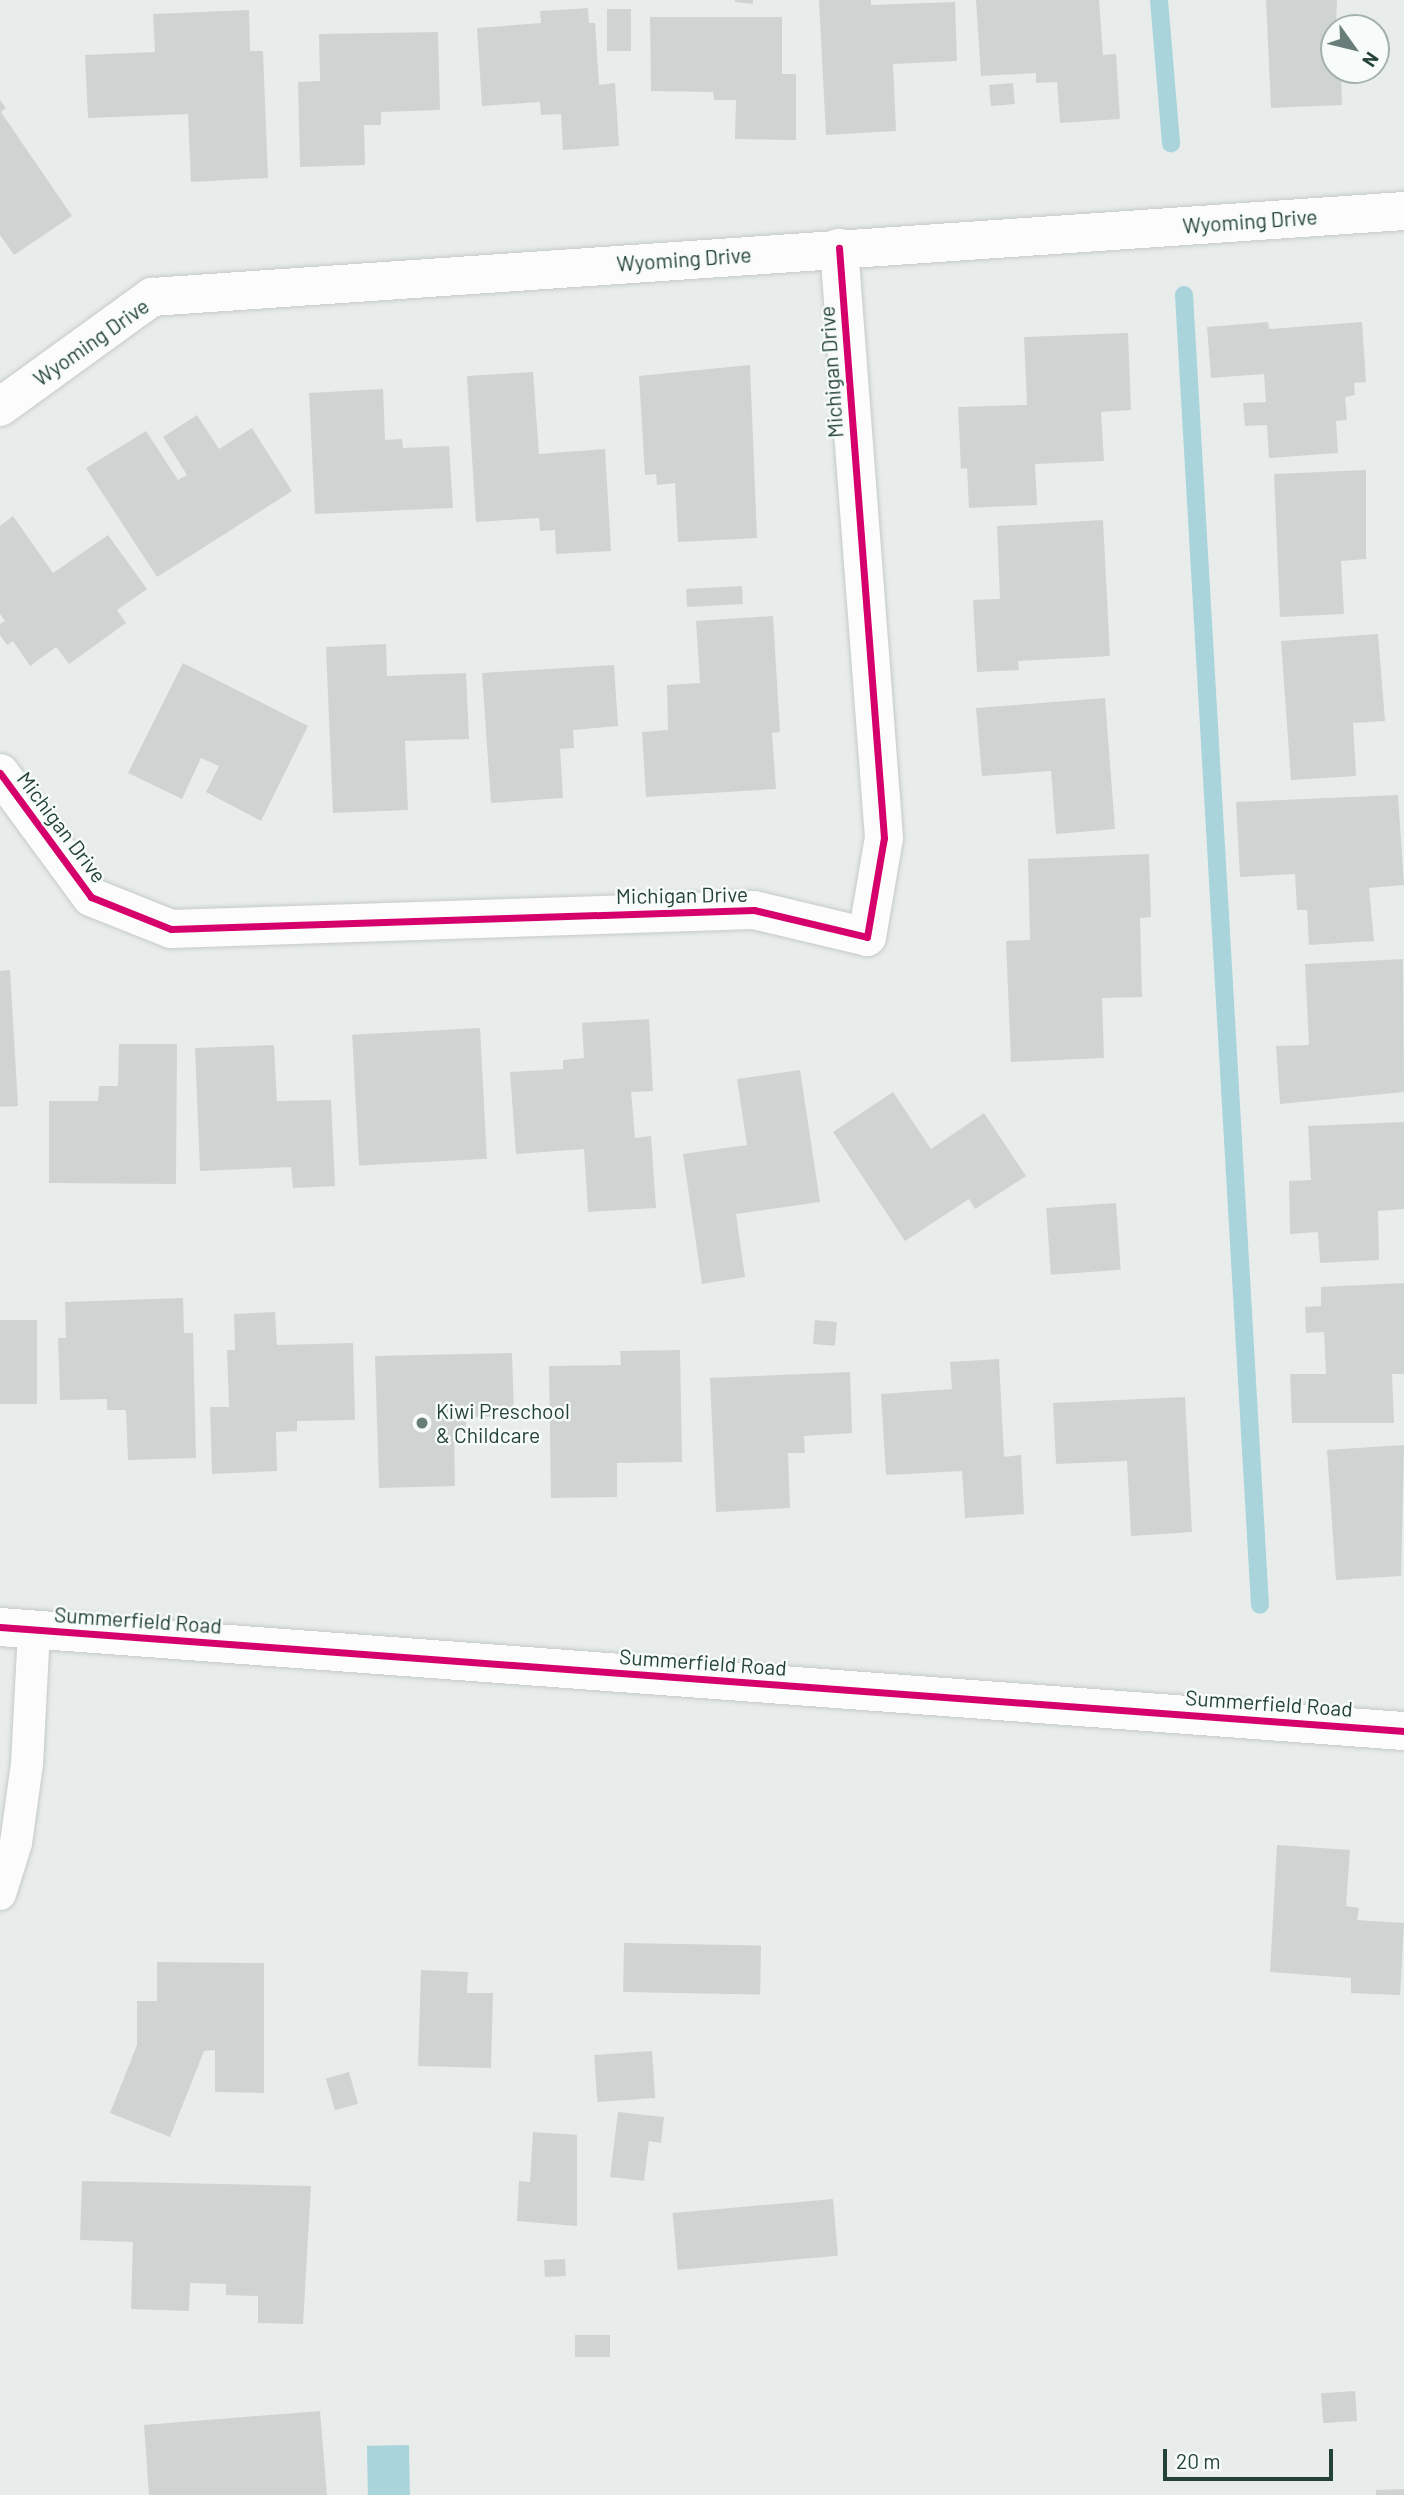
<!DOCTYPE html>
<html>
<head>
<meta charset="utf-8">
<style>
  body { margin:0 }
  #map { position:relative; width:1404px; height:2495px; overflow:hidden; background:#e8edeb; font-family:Barlow,sans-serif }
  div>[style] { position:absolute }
  .water>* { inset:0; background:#a9d4db; transform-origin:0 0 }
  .stream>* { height:18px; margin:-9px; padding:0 9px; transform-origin:9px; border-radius:9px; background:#a9d4db }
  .building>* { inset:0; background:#cfd4d2; transform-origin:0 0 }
  .roads { filter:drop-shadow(0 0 2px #c5cac8) drop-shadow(0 0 2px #c5cac8) }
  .service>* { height:32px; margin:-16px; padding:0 16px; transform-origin:16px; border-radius:16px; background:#fcfcfc }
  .minor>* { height:38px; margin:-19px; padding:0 19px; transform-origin:19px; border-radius:19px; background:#fcfcfc }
  .tertiary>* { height:38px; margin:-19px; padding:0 19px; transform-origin:19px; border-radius:19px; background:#fcfcfc }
  .cycleway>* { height:7px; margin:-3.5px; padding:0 3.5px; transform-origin:3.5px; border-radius:3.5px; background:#d6006c }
  .dots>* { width:19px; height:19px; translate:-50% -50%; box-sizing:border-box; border:4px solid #f7fbf9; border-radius:50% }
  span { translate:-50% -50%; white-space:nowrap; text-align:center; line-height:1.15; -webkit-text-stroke:5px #f7fbf9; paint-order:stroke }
  .street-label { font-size:21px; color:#24423a }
  .poi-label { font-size:21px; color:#24423a }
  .left { translate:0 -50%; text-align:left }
  .north { position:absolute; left:1320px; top:14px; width:70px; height:70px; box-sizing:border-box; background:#f7fbf9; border:2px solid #a3b1ad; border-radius:50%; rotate:124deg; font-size:19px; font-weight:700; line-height:28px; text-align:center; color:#24423a }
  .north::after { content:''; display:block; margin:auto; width:24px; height:32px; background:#697e78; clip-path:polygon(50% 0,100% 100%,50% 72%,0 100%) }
  .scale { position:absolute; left:1163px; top:2449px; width:170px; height:32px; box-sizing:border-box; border:4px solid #24423a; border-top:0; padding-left:9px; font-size:21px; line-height:24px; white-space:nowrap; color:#24423a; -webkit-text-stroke:5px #f7fbf9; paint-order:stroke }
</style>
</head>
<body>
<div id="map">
  <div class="water">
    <div style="left:409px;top:2445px;width:50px;height:42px;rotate:89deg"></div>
  </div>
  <div class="stream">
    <div style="left:1159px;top:0;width:144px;rotate:85.2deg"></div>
    <div style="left:1184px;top:295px;width:1312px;rotate:86.68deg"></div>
  </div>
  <div class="building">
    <div style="clip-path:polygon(735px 0,753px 0,753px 4px,735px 2px)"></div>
    <div style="clip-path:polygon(819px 0,871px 0,871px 5px,955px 2px,957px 61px,893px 64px,896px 131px,826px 135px)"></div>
    <div style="clip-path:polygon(976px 0,1099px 0,1103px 55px,1116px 54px,1120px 119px,1060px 123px,1057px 82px,1036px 83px,1036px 73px,981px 76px)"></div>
    <div style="clip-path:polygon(1266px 0,1337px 0,1334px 70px,1341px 70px,1342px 105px,1271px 108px)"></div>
    <div style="clip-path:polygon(588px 8px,589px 23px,595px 23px,599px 85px,615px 83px,619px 146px,563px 150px,561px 114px,541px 115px,540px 102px,482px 106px,477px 28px,541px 23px,540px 11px)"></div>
    <div style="left:607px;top:9px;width:24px;height:42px"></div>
    <div style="clip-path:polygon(249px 10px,250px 51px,263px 51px,268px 178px,191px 182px,188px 114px,88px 118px,85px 55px,155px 52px,153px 14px)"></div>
    <div style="clip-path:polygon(650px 17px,782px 17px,782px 74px,796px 74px,796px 140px,735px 139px,736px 100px,714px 100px,713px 92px,651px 91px)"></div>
    <div style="clip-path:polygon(438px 32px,440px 110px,381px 112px,381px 125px,364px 125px,365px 165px,300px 167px,298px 82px,320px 81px,319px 34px)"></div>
    <div style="left:1013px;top:83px;width:21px;height:24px;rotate:85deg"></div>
    <div style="clip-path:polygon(0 100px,6px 108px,1px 112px,72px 216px,14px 255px,0 235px)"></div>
    <div style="clip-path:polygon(1268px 322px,1269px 329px,1362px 322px,1366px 382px,1354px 383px,1355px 395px,1345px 397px,1347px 420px,1336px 421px,1338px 453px,1269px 458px,1267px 425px,1245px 426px,1243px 403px,1266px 402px,1264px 374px,1211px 378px,1207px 327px)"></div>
    <div style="clip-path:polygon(1128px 333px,1131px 410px,1101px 412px,1104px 461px,1035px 464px,1037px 505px,969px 508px,967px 468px,961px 469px,958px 407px,1027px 405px,1024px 337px)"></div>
    <div style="clip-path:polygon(750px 365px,757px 538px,678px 542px,675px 483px,657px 485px,656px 474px,645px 475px,639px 376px)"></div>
    <div style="clip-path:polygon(533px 372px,539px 454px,605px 449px,611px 551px,556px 554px,555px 530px,540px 531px,539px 518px,476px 522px,467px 376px)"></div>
    <div style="clip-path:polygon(383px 389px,385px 440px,402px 439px,403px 448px,449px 446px,453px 508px,315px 514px,309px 393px)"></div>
    <div style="clip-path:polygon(197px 415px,219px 449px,252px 428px,292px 491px,157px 577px,86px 468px,146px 431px,178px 480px,187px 475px,163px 437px)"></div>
    <div style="clip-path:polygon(1366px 470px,1366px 559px,1341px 561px,1344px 614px,1280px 617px,1274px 474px)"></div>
    <div style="clip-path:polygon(13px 516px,53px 573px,108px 535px,147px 589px,117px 610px,126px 623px,69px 664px,56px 647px,30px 666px,13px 641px,7px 645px,0 635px,0 624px,5px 621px,0 614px,0 526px)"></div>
    <div style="clip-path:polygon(1103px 520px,1110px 656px,1018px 661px,1019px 670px,977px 672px,973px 600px,1000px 599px,997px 526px)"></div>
    <div style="left:742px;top:586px;width:18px;height:56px;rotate:87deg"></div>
    <div style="clip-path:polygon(773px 616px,780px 732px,772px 733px,776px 789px,646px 797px,642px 732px,668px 730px,667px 685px,700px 683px,696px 621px)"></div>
    <div style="clip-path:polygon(1378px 634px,1385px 721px,1353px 723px,1356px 776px,1291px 780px,1281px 641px)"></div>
    <div style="clip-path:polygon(386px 644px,387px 676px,466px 673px,469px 739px,405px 741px,408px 810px,333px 813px,326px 647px)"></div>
    <div style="clip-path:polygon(183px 663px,308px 726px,261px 821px,206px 792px,219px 766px,201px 758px,182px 799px,128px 773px)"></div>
    <div style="clip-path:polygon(614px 665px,618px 726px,573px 730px,574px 748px,560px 749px,563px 798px,491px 803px,482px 673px)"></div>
    <div style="clip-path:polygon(1105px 698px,1115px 829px,1056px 834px,1051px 771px,982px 776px,976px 708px)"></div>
    <div style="clip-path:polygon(1398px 795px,1404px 885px,1369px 888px,1374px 941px,1309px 945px,1307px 910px,1297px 910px,1295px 874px,1240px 877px,1236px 802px)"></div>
    <div style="clip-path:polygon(1149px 854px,1151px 917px,1140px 918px,1142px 997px,1102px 998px,1104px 1058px,1011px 1062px,1006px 941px,1030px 940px,1028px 859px)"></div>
    <div style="clip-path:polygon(1403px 959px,1404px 1092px,1280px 1104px,1276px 1046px,1309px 1045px,1305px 964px)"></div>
    <div style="clip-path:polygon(10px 970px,18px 1106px,0 1107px,0 971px)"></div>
    <div style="clip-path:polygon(649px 1019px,653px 1091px,631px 1092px,635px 1138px,651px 1136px,656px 1208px,588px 1212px,584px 1149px,516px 1154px,510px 1072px,563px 1069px,563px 1060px,584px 1058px,582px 1023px)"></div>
    <div style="left:480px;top:1028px;width:131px;height:128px;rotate:87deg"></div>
    <div style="clip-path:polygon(119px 1044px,177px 1044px,176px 1184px,49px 1183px,49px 1101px,98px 1101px,99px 1086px,118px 1086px)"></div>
    <div style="clip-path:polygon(274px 1045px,277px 1101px,331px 1100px,335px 1186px,293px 1188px,291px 1167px,200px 1171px,195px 1048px)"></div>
    <div style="clip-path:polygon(800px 1070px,820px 1202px,736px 1214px,745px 1277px,702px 1284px,683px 1154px,747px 1145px,737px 1079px)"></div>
    <div style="clip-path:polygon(893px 1092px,931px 1149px,984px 1113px,1026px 1176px,975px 1209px,969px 1199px,905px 1241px,833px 1132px)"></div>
    <div style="clip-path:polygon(1404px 1122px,1404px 1209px,1378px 1211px,1379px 1260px,1320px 1263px,1318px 1232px,1290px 1234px,1289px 1181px,1311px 1180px,1308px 1126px)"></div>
    <div style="left:1116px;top:1203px;width:67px;height:70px;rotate:86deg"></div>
    <div style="clip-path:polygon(1404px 1283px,1404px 1374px,1392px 1374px,1394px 1423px,1292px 1423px,1290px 1374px,1326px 1374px,1324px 1332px,1306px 1333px,1305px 1307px,1321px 1306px,1321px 1287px)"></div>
    <div style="clip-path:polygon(183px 1298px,184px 1333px,193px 1333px,196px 1458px,128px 1460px,126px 1410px,107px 1410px,107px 1399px,60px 1400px,58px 1338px,66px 1338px,65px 1302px)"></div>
    <div style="clip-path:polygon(275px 1312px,277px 1345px,353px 1343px,355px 1420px,297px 1421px,297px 1431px,276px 1432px,277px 1471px,212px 1474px,210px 1407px,229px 1407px,227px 1350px,235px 1350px,234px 1314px)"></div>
    <div style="left:0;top:1320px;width:37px;height:84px"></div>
    <div style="left:815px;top:1320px;width:22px;height:24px;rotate:5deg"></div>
    <div style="clip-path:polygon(680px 1350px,682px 1462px,617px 1463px,617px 1497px,551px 1498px,549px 1366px,621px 1365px,620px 1351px)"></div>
    <div style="clip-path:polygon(512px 1353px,514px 1416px,466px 1417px,466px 1429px,454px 1429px,455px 1486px,379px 1488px,375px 1356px)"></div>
    <div style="clip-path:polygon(999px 1359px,1004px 1457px,1021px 1455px,1024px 1514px,965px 1518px,962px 1471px,886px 1475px,881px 1394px,952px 1389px,950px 1362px)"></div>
    <div style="clip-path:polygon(850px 1372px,852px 1433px,804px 1436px,805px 1453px,788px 1453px,790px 1508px,716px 1512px,710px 1378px)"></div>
    <div style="clip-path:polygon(1185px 1397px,1192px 1532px,1131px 1536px,1127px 1461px,1056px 1464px,1053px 1403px)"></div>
    <div style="clip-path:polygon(1404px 1445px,1401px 1576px,1336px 1580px,1327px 1450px)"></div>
    <div style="clip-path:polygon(1277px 1845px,1350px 1850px,1346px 1906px,1359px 1908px,1357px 1920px,1404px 1923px,1400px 1995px,1351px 1993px,1351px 1978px,1270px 1972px)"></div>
    <div style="left:624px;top:1943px;width:137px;height:49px;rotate:1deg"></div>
    <div style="clip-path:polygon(157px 1962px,264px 1963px,264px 2093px,215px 2092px,215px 2050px,204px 2051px,170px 2137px,110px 2113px,137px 2045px,137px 2001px,157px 2001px)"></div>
    <div style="clip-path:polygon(421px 1970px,468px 1972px,467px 1993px,493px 1993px,491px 2068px,418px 2066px)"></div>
    <div style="left:652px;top:2051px;width:47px;height:58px;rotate:86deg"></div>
    <div style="left:349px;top:2072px;width:33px;height:24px;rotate:74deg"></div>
    <div style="clip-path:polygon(618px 2112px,664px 2117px,661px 2143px,649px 2141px,644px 2181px,610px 2177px)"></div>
    <div style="clip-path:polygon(533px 2132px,577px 2135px,577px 2226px,517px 2221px,519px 2181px,530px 2182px)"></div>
    <div style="clip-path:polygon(82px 2181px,311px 2186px,303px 2324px,258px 2323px,258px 2296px,226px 2295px,226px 2284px,190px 2283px,189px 2311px,131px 2309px,133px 2242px,80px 2240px)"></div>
    <div style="left:833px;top:2199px;width:57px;height:161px;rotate:85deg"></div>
    <div style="left:565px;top:2259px;width:17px;height:21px;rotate:87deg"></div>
    <div style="left:575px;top:2335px;width:35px;height:22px"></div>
    <div style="left:1355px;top:2391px;width:30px;height:34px;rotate:86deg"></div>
    <div style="clip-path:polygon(320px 2411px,327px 2495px,149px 2495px,144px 2425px)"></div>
    <div style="clip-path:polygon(1404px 2489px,1404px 2495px,1376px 2495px,1376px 2490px)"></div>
  </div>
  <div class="roads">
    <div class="service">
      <div style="left:0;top:1894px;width:53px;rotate:-72.6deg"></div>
      <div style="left:16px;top:1843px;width:80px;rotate:-82.1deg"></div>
      <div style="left:27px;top:1764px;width:134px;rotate:-87deg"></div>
    </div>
    <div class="minor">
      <div style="left:0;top:407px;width:188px;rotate:-35.9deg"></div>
      <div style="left:152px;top:297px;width:1255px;rotate:-3.93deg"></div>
      <div style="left:0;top:773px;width:154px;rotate:53.7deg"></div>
      <div style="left:91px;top:897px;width:86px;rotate:21.8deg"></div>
      <div style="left:171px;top:929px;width:583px;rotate:-1.87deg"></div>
      <div style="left:754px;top:910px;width:116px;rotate:13.4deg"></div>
      <div style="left:867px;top:937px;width:100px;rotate:-80.3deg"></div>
      <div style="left:884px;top:838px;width:592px;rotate:-94.36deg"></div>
    </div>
    <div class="tertiary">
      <div style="left:0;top:1627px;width:1408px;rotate:4.24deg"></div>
    </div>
  </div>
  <div class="cycleway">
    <div style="left:0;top:773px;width:154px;rotate:53.7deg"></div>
    <div style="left:91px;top:897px;width:86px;rotate:21.8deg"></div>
    <div style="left:171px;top:929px;width:583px;rotate:-1.87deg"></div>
    <div style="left:754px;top:910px;width:116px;rotate:13.4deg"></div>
    <div style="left:867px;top:937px;width:100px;rotate:-80.3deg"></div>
    <div style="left:884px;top:838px;width:592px;rotate:-94.36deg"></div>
    <div style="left:0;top:1627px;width:1408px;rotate:4.24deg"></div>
  </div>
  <div class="dots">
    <div style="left:422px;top:1423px;background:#697e78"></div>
  </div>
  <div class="street-label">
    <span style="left:1250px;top:221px;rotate:-4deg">Wyoming Drive</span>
    <span style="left:684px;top:259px;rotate:-4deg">Wyoming Drive</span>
    <span style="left:91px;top:342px;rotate:-35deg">Wyoming Drive</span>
    <span style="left:831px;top:372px;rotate:-94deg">Michigan Drive</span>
    <span style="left:62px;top:827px;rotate:53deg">Michigan Drive</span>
    <span style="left:682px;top:895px;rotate:-1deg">Michigan Drive</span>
    <span style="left:138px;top:1620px;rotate:4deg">Summerfield Road</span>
    <span style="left:703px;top:1662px;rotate:4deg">Summerfield Road</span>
    <span style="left:1269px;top:1703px;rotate:4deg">Summerfield Road</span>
  </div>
  <div class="poi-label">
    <span class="left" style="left:436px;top:1423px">Kiwi Preschool<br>&amp; Childcare</span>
  </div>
  <div class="north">N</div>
  <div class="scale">20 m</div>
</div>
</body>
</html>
